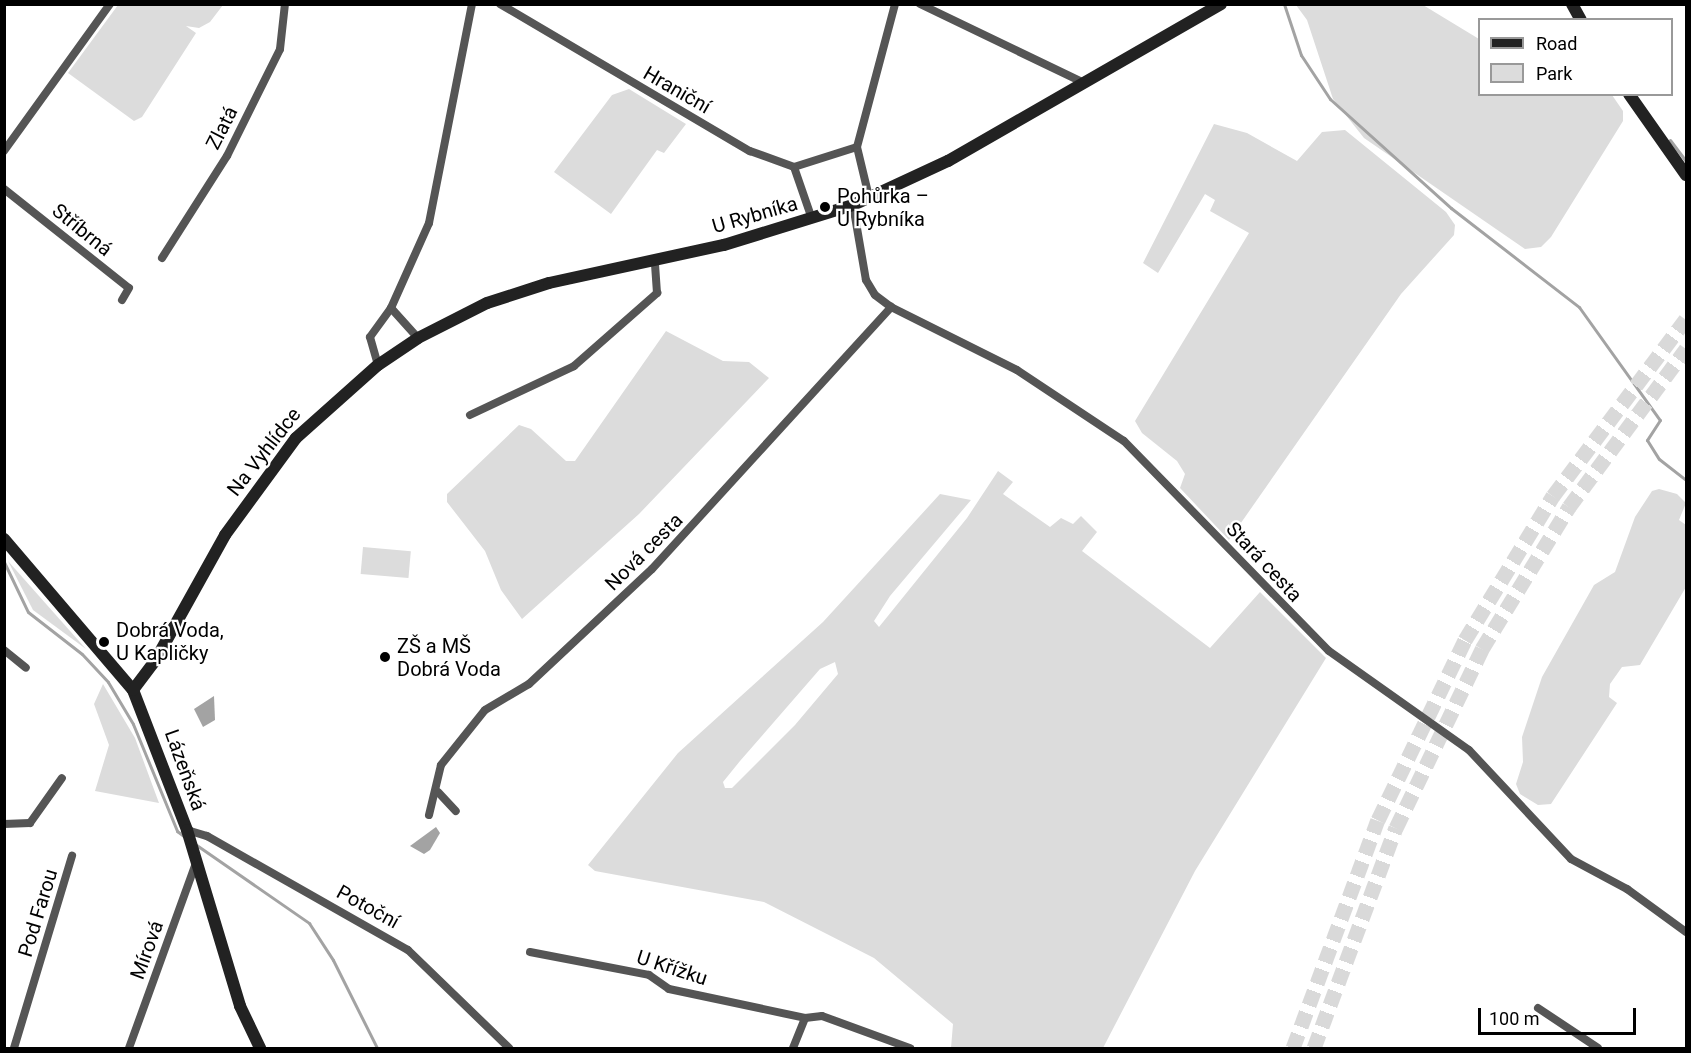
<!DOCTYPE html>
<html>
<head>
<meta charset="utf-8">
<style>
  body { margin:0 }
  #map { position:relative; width:1691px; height:1053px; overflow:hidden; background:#fff; font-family:Roboto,sans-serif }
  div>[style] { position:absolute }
  .green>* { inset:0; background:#dcdcdc; transform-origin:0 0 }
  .water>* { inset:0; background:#a3a3a3 }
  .stream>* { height:3px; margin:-1.5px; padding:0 1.5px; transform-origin:1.5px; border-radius:1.5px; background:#a3a3a3 }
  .highway-tunnel>* { height:15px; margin-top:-7.5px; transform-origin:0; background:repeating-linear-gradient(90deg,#d9d9d9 0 15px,transparent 0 23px) }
  .street>* { height:8px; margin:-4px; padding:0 4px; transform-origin:4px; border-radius:4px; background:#555 }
  .secondary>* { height:12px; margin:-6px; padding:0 6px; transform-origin:6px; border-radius:6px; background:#222 }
  .dots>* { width:16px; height:16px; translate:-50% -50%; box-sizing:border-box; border:3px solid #fff; border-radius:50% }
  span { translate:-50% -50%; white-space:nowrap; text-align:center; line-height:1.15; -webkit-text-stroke:4.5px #fff; paint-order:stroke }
  .street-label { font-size:20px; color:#000 }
  .poi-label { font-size:20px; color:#000 }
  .left { translate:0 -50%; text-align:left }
  .frame { position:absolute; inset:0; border:6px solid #000; pointer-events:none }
  .legend { position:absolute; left:1478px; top:18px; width:195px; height:78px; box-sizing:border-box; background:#fff; border:2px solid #999; margin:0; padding:8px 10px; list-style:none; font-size:18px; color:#000 }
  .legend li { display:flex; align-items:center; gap:12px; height:30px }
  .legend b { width:30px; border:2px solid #999 }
  .scale { position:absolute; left:1478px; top:1008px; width:158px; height:27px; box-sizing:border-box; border:3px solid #000; border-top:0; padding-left:8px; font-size:18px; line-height:21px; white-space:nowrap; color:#000; -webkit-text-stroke:4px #fff; paint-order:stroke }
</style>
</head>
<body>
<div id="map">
  <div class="green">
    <div style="clip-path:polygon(118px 5px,223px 5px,210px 22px,199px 28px,186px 26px,196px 33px,142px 117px,134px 121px,68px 73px)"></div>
    <div style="clip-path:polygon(1296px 5px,1423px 5px,1479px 39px,1480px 94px,1612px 95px,1623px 111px,1623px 121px,1551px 237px,1541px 247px,1525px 249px,1364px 138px,1333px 99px,1307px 20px)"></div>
    <div style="clip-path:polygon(629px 89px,686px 124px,664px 153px,657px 150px,611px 214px,554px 172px,612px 95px)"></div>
    <div style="clip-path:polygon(1214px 124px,1247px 133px,1297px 161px,1322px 132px,1345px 130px,1446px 212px,1455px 225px,1454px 235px,1401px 294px,1229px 540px,1180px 488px,1185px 474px,1177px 461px,1142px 433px,1135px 421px,1249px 233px,1210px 211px,1215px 200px,1205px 194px,1158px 273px,1143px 263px)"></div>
    <div style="clip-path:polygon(666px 331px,723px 361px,749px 362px,769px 378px,639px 514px,522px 619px,501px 590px,485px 551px,447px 502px,447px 494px,519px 425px,531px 429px,566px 461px,575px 461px)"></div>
    <div style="clip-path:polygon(evenodd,998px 471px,1013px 482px,1003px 494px,1050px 527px,1061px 518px,1073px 524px,1081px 516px,1097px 532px,1082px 551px,1210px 648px,1260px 592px,1326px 658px,1195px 871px,1103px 1048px,951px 1048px,953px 1024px,874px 958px,764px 902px,595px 871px,588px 865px,678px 753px,823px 622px,940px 494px,971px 500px,890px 596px,874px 621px,879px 627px,967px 518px,998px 471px,835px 662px,838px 674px,795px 725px,732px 788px,725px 788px,723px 782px,740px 761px,820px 669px,835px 662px)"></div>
    <div style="clip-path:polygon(1659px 489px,1677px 494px,1686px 503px,1679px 520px,1686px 525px,1686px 587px,1640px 665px,1622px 667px,1610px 684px,1609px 697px,1617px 703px,1551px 804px,1538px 805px,1520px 794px,1516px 784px,1523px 762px,1522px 737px,1542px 677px,1594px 585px,1615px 572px,1635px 517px,1652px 491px)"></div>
    <div style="left:363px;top:547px;width:48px;height:27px;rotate:5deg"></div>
    <div style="clip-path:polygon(8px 561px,86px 649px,33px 610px)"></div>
    <div style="clip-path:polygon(103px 684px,135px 738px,159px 803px,95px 791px,109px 745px,94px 704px)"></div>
  </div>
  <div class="water">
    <div style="clip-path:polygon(214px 696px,215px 720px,203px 727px,194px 709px)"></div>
    <div style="clip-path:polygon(436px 827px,440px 833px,430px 850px,424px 854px,410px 846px)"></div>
  </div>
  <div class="stream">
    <div style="left:1284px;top:4px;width:54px;rotate:71.6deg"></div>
    <div style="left:1301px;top:55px;width:53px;rotate:56.6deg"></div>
    <div style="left:1330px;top:99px;width:163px;rotate:42deg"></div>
    <div style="left:1451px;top:208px;width:162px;rotate:37.7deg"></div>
    <div style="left:1579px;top:307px;width:139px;rotate:54.4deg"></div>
    <div style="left:1660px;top:420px;width:24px;rotate:123deg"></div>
    <div style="left:1647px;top:440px;width:22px;rotate:58deg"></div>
    <div style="left:1659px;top:459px;width:34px;rotate:38deg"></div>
    <div style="left:1670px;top:140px;width:26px;rotate:53deg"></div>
    <div style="left:4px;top:562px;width:55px;rotate:64.4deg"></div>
    <div style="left:28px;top:612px;width:68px;rotate:37.9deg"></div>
    <div style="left:82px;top:654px;width:38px;rotate:47deg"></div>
    <div style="left:108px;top:682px;width:49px;rotate:59.2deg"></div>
    <div style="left:133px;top:724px;width:116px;rotate:67.6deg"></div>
    <div style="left:177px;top:831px;width:10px;rotate:37deg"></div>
    <div style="left:195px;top:844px;width:139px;rotate:34.7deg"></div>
    <div style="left:309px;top:923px;width:44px;rotate:57deg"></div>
    <div style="left:333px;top:960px;width:98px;rotate:63.4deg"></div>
  </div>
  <div class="highway-tunnel">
    <div style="left:1293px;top:1048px;width:243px;rotate:-69.6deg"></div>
    <div style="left:1378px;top:820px;width:200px;rotate:-64.2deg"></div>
    <div style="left:1465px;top:640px;width:169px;rotate:-58.6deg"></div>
    <div style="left:1553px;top:496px;width:221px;rotate:-53.1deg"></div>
    <div style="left:1314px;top:1048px;width:235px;rotate:-69.6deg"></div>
    <div style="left:1396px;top:828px;width:199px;rotate:-64.3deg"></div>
    <div style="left:1482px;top:649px;width:167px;rotate:-58.5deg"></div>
    <div style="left:1569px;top:507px;width:197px;rotate:-53.5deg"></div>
  </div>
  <div class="street">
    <div style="left:500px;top:4px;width:290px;rotate:30.5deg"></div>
    <div style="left:750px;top:151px;width:47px;rotate:20deg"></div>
    <div style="left:794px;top:167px;width:55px;rotate:70.9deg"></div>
    <div style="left:920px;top:4px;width:182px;rotate:25.7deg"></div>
    <div style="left:4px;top:151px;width:181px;rotate:-54.2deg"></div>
    <div style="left:794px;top:167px;width:66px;rotate:-17.6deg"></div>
    <div style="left:4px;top:189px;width:159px;rotate:38.4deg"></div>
    <div style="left:129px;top:288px;width:14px;rotate:120deg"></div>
    <div style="left:869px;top:197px;width:51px;rotate:-103.5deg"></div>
    <div style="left:857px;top:147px;width:148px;rotate:-75.1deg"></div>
    <div style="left:853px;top:205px;width:76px;rotate:80.2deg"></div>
    <div style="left:866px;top:280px;width:17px;rotate:59deg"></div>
    <div style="left:875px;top:295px;width:20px;rotate:37deg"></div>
    <div style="left:891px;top:307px;width:141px;rotate:26.6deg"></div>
    <div style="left:1017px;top:370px;width:128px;rotate:33.6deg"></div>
    <div style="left:1124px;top:441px;width:293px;rotate:45.7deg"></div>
    <div style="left:1329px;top:651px;width:171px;rotate:35.3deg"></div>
    <div style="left:1469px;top:750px;width:149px;rotate:46.9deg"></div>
    <div style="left:1571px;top:859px;width:64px;rotate:28.2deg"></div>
    <div style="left:1627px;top:889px;width:73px;rotate:36.1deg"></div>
    <div style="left:162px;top:258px;width:121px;rotate:-57.5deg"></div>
    <div style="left:227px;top:156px;width:119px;rotate:-63.6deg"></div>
    <div style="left:280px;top:49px;width:45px;rotate:-83.7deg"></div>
    <div style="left:391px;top:308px;width:40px;rotate:48deg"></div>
    <div style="left:378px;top:365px;width:29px;rotate:-106deg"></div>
    <div style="left:370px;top:337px;width:36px;rotate:-54deg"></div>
    <div style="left:391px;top:308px;width:93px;rotate:-65.9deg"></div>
    <div style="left:429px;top:223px;width:223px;rotate:-78.9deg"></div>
    <div style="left:470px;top:415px;width:115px;rotate:-25.2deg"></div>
    <div style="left:574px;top:366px;width:111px;rotate:-41.3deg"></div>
    <div style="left:657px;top:293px;width:31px;rotate:-94deg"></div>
    <div style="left:4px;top:650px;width:28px;rotate:39deg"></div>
    <div style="left:438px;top:792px;width:26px;rotate:47deg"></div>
    <div style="left:429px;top:815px;width:51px;rotate:-76.5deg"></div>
    <div style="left:441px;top:765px;width:70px;rotate:-51.3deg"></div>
    <div style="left:485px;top:710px;width:51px;rotate:-30.6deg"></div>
    <div style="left:529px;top:684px;width:168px;rotate:-43.1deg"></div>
    <div style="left:652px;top:569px;width:355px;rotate:-47.6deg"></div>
    <div style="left:4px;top:824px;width:26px;rotate:-2deg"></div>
    <div style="left:30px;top:823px;width:55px;rotate:-54.6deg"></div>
    <div style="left:187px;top:830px;width:21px;rotate:17deg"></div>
    <div style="left:207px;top:836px;width:231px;rotate:29.6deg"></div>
    <div style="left:408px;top:950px;width:141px;rotate:44.1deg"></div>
    <div style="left:530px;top:952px;width:121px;rotate:10.9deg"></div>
    <div style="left:649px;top:975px;width:24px;rotate:35deg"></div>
    <div style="left:669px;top:989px;width:139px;rotate:12deg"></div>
    <div style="left:805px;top:1018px;width:17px;rotate:-7deg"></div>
    <div style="left:822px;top:1016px;width:94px;rotate:20deg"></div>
    <div style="left:1538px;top:1008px;width:72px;rotate:33.7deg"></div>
    <div style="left:14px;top:1048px;width:201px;rotate:-73.2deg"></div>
    <div style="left:129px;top:1048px;width:197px;rotate:-70.1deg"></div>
    <div style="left:793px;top:1048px;width:32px;rotate:-68deg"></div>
  </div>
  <div class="secondary">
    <div style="left:1572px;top:4px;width:18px;rotate:61deg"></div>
    <div style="left:1629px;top:94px;width:99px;rotate:54.9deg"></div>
    <div style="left:4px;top:539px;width:199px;rotate:49.5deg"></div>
    <div style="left:133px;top:690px;width:150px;rotate:68.9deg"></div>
    <div style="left:187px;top:830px;width:184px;rotate:73.2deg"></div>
    <div style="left:240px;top:1006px;width:47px;rotate:64.5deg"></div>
    <div style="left:133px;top:690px;width:36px;rotate:-53deg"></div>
    <div style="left:155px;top:661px;width:144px;rotate:-60.9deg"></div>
    <div style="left:225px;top:535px;width:120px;rotate:-53.8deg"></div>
    <div style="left:296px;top:438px;width:110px;rotate:-41.7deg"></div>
    <div style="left:378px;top:365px;width:48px;rotate:-34deg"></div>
    <div style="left:418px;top:338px;width:77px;rotate:-26.9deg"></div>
    <div style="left:487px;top:303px;width:65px;rotate:-17.9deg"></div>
    <div style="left:549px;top:283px;width:179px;rotate:-12.3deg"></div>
    <div style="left:724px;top:245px;width:135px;rotate:-17.2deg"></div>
    <div style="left:853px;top:205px;width:105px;rotate:-24.9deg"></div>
    <div style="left:948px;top:161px;width:315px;rotate:-29.9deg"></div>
  </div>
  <div class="dots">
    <div style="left:825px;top:207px;background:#000"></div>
    <div style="left:104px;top:642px;background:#000"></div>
    <div style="left:385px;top:657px;background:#000"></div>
  </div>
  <div class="street-label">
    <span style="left:677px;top:90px;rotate:30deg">Hraniční</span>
    <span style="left:222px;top:128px;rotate:-63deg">Zlatá</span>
    <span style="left:755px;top:215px;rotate:-16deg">U Rybníka</span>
    <span style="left:82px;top:230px;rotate:39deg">Stříbrná</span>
    <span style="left:264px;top:452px;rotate:-52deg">Na Vyhlídce</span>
    <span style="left:644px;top:552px;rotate:-45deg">Nová cesta</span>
    <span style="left:1264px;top:562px;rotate:47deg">Stará cesta</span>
    <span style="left:185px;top:770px;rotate:70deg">Lázeňská</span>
    <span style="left:368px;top:907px;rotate:29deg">Potoční</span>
    <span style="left:38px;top:913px;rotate:-73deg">Pod Farou</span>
    <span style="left:147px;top:950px;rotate:-70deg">Mírová</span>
    <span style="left:672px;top:968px;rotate:18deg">U Křížku</span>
  </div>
  <div class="poi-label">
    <span class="left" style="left:837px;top:208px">Pohůrka –<br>U Rybníka</span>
    <span class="left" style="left:116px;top:642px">Dobrá Voda,<br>U Kapličky</span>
    <span class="left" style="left:397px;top:658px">ZŠ a MŠ<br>Dobrá Voda</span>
  </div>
  <div class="frame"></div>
  <ul class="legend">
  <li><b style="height:8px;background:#222"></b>Road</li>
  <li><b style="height:16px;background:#dcdcdc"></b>Park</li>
  </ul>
  <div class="scale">100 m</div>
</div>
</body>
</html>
